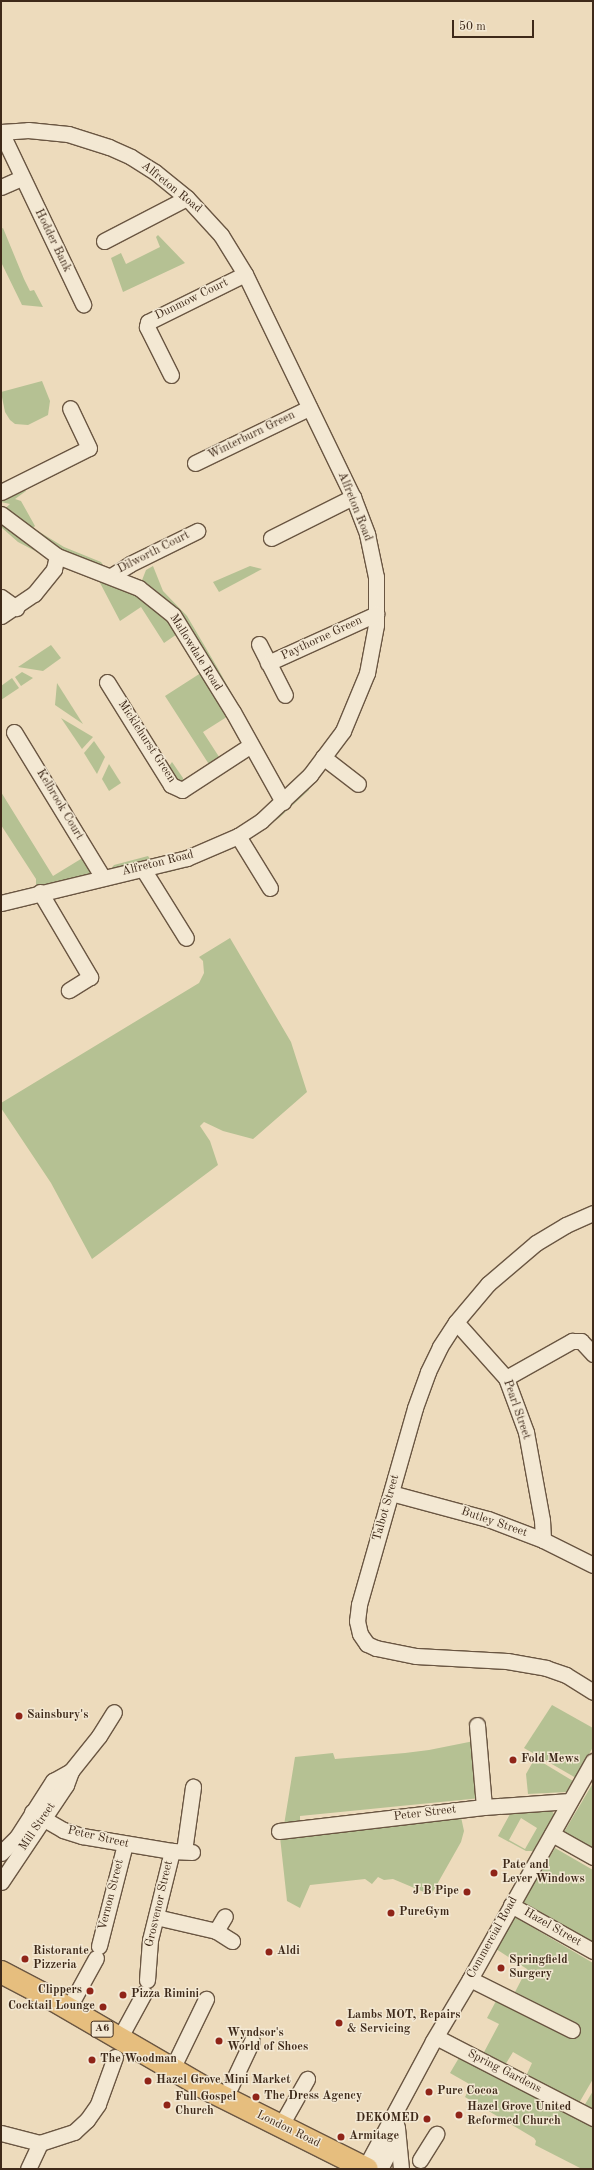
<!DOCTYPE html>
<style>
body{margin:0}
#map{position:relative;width:594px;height:2170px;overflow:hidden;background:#eddbbc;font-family:"Old Standard TT",serif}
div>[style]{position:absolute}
.green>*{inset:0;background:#b5c193}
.roads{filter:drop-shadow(1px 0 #6a5642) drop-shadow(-1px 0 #6a5642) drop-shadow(0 1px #6a5642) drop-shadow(0 -1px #6a5642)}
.minor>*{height:15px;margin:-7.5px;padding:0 7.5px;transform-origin:7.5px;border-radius:7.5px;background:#f3e8d3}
.highway>*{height:22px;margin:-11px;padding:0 11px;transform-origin:11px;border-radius:11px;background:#e6be7e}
.dots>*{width:11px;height:11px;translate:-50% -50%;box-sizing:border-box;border:2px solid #f3e8d3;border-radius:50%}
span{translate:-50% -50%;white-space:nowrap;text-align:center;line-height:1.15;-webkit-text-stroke:3px #f3e8d3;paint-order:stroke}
.shield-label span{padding:1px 3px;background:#f3e8d3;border:1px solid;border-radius:3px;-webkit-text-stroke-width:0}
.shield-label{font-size:11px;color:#3e2919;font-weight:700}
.street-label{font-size:12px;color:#3e2919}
.poi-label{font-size:12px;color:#3e2919;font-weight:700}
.left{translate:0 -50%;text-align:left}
.right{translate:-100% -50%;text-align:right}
.frame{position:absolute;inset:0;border:2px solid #3e2919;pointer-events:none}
.scale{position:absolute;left:452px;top:20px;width:82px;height:18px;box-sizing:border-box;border:2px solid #3e2919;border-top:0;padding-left:5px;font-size:12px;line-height:14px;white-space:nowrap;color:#3e2919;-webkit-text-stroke:3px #f3e8d3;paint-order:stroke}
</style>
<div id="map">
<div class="green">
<i style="clip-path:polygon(3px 228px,24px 279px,30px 291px,34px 290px,43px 307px,22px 305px,1px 262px,1px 229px)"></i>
<i style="clip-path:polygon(158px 235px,185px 263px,123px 292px,111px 258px,121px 253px,126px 264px,160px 247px,156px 237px)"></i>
<i style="clip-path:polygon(42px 381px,50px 401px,48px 415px,28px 425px,15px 424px,10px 420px,5px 412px,1px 392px)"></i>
<i style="clip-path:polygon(20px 483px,26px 491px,15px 499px,21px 501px,35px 526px,33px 528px,64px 547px,101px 562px,111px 576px,139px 588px,146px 570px,153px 566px,163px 591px,187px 616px,217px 667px,275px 771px,283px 801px,310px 775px,309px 790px,279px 818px,257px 834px,238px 836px,231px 849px,188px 867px,166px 873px,155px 867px,36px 894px,36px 879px,1px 825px,1px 792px,53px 876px,89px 854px,103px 878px,114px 865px,148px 856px,156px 867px,187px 858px,283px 802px,233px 713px,203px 732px,223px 763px,212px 769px,165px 696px,207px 669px,183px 630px,164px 643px,141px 607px,120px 621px,98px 579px,72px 570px,57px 556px,39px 553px,18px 542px,1px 527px,1px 512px,10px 504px,1px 502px,1px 492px)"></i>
<i style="clip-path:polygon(250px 566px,262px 569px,219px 592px,213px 582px)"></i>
<i style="clip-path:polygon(51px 645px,61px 658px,43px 671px,18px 667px)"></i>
<i style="clip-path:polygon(22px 672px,33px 678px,21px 686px,15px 677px)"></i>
<i style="clip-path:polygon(12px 678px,19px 688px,1px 700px,1px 686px)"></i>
<i style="clip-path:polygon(57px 683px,83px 724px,55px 705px)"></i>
<i style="clip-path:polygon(61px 718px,93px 737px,82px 749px)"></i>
<i style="clip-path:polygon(94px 741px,105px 757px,97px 774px,84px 753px)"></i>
<i style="clip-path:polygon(172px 762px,183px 778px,182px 790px,164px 773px)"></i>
<i style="clip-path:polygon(109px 764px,121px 783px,109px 791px,102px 779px)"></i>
<i style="clip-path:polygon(230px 938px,291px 1042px,307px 1092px,253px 1139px,223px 1131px,204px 1122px,200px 1126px,210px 1141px,218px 1165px,92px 1259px,51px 1183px,1px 1108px,1px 1103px,199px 983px,204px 973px,203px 961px,199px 957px)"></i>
<i style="clip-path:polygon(552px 1705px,593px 1728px,593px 1747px,576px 1778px,524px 1748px)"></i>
<i style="clip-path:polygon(474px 1741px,481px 1798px,300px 1816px,300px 1823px,284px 1825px,295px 1757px,333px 1753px,335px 1759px,405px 1753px,429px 1750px)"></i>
<i style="clip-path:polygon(535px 1758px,573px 1781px,566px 1792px,528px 1794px,526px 1774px)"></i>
<i style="clip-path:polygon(593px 1783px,593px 1849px,564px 1832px)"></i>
<i style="clip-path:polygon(evenodd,551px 1810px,554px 1814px,533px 1851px,526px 1851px,498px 1836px,510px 1814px,551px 1810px,521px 1818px,537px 1828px,525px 1849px,509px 1840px,521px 1818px)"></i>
<i style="clip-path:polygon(461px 1817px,464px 1831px,461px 1842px,431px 1895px,393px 1879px,384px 1880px,378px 1877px,372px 1884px,365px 1879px,310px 1885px,300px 1908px,287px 1901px,280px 1837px)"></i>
<i style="clip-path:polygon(555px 1848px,593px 1870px,593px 1942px,523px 1902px)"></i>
<i style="clip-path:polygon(515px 1917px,593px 1963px,593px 2079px,579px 2103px,526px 2076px,532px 2063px,513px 2052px,505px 2065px,483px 2054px,499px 2024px,487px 2018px,496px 2001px,574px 2032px,578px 2024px,515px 1992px,527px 1969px,496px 1949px)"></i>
<i style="clip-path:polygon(460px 2056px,593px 2126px,593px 2169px,582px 2169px,535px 2145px,536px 2141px,534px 2138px,465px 2097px,471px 2085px,450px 2073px)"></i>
<i style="clip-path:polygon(593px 2091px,593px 2111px,584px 2106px)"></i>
</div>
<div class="roads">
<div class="minor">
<i style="left:1px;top:132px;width:27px;rotate:-4deg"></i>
<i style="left:28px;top:130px;width:40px;rotate:5.7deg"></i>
<i style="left:68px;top:134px;width:43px;rotate:17.6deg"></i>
<i style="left:109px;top:147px;width:24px;rotate:24deg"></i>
<i style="left:131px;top:157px;width:28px;rotate:32deg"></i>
<i style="left:155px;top:172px;width:41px;rotate:39.1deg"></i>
<i style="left:187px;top:198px;width:50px;rotate:47.4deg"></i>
<i style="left:221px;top:235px;width:46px;rotate:58.4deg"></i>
<i style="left:245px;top:274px;width:248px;rotate:64.2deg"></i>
<i style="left:353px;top:497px;width:40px;rotate:69deg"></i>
<i style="left:367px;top:534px;width:44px;rotate:78.2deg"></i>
<i style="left:376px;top:577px;width:48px;rotate:90deg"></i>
<i style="left:376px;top:625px;width:49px;rotate:100.6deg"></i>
<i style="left:367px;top:673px;width:63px;rotate:112.5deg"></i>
<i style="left:343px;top:731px;width:55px;rotate:126.9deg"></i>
<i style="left:310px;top:775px;width:67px;rotate:136.8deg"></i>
<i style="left:261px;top:821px;width:27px;rotate:147deg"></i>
<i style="left:238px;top:836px;width:56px;rotate:156.7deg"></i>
<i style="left:187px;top:858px;width:191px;rotate:166.4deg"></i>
<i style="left:1px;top:132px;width:191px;rotate:64.5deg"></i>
<i style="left:1px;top:187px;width:22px;rotate:-24deg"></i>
<i style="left:104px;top:241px;width:93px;rotate:-27.4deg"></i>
<i style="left:171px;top:375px;width:54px;rotate:-116.6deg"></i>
<i style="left:147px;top:327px;width:5px;rotate:-79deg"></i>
<i style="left:148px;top:322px;width:108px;rotate:-26.3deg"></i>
<i style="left:195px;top:463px;width:127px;rotate:-25.8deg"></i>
<i style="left:1px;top:492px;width:98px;rotate:-26.6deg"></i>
<i style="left:89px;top:448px;width:44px;rotate:-115.4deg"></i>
<i style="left:1px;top:514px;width:70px;rotate:36.9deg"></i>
<i style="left:57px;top:556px;width:88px;rotate:21.3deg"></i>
<i style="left:139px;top:588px;width:43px;rotate:38.5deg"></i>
<i style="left:173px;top:615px;width:114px;rotate:58.3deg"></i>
<i style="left:233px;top:712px;width:103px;rotate:60.9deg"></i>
<i style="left:271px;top:538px;width:92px;rotate:-26.6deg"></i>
<i style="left:111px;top:576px;width:22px;rotate:-32deg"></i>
<i style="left:130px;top:564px;width:75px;rotate:-26.2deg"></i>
<i style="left:1px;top:597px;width:19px;rotate:36deg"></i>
<i style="left:1px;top:616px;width:40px;rotate:-34deg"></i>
<i style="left:34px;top:594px;width:32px;rotate:-51deg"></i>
<i style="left:54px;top:569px;width:13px;rotate:-77deg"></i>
<i style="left:259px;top:644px;width:57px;rotate:63deg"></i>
<i style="left:268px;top:663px;width:119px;rotate:-24.4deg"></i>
<i style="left:107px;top:682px;width:121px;rotate:58.1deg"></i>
<i style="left:171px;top:785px;width:12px;rotate:24deg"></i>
<i style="left:182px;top:790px;width:82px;rotate:-33.1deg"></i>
<i style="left:14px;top:732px;width:171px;rotate:58.6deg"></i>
<i style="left:323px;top:757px;width:44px;rotate:37.6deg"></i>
<i style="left:238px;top:836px;width:61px;rotate:58.4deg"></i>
<i style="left:143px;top:869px;width:81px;rotate:58.1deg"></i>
<i style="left:40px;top:892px;width:99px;rotate:59.5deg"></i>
<i style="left:90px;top:977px;width:25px;rotate:148deg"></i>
<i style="left:593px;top:1213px;width:30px;rotate:156deg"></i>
<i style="left:566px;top:1225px;width:35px;rotate:149deg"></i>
<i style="left:536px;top:1243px;width:63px;rotate:139.5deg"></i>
<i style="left:488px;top:1284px;width:50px;rotate:130.1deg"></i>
<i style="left:456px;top:1322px;width:30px;rotate:123deg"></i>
<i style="left:440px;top:1347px;width:28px;rotate:116deg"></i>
<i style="left:428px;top:1372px;width:38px;rotate:110deg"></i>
<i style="left:415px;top:1408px;width:205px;rotate:105.9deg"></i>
<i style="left:359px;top:1605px;width:16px;rotate:97deg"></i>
<i style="left:357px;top:1621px;width:13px;rotate:77deg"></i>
<i style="left:360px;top:1634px;width:12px;rotate:55deg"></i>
<i style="left:367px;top:1644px;width:10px;rotate:24deg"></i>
<i style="left:376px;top:1648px;width:41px;rotate:11.3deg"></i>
<i style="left:416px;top:1656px;width:91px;rotate:3.1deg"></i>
<i style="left:507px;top:1661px;width:40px;rotate:10deg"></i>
<i style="left:546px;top:1668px;width:21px;rotate:19deg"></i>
<i style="left:566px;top:1675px;width:32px;rotate:32deg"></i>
<i style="left:456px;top:1322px;width:75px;rotate:48.2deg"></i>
<i style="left:506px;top:1378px;width:58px;rotate:69.7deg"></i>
<i style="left:526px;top:1432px;width:89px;rotate:79.7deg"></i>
<i style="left:542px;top:1520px;width:20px;rotate:87deg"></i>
<i style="left:506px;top:1378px;width:76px;rotate:-29.3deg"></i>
<i style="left:572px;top:1341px;width:9px"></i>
<i style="left:581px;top:1341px;width:18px;rotate:47deg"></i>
<i style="left:391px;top:1493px;width:100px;rotate:15deg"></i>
<i style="left:488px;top:1519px;width:59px;rotate:20.9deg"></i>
<i style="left:543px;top:1540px;width:56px;rotate:26.6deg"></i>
<i style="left:477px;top:1725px;width:82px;rotate:85.1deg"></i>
<i style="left:32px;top:1812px;width:36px;rotate:30deg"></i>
<i style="left:63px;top:1830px;width:20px;rotate:18deg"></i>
<i style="left:82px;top:1836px;width:91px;rotate:9.5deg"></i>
<i style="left:172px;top:1851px;width:20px;rotate:3deg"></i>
<i style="left:279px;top:1831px;width:206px;rotate:-6.7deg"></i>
<i style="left:484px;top:1807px;width:86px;rotate:-4deg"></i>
<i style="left:552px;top:1834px;width:47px;rotate:29.3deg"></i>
<i style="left:184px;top:1851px;width:65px;rotate:-82deg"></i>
<i style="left:1px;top:1853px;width:23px;rotate:-45deg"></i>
<i style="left:17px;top:1837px;width:67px;rotate:-57.3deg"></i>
<i style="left:53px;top:1781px;width:21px;rotate:-29deg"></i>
<i style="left:1px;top:1882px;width:117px;rotate:-56.2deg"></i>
<i style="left:66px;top:1785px;width:15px;rotate:-70deg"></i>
<i style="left:71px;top:1771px;width:45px;rotate:-51.3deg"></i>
<i style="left:99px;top:1736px;width:28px;rotate:-58deg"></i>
<i style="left:511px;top:1905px;width:94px;rotate:29.3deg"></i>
<i style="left:156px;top:1917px;width:62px;rotate:13.1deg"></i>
<i style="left:216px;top:1931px;width:19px;rotate:32deg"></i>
<i style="left:216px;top:1931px;width:17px;rotate:-59deg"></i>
<i style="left:99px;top:1946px;width:105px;rotate:-75.7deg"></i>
<i style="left:470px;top:1979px;width:114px;rotate:26.6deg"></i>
<i style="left:147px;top:1980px;width:40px;rotate:-85.7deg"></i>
<i style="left:150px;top:1940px;width:92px;rotate:-76.1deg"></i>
<i style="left:68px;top:2009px;width:58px;rotate:-61.2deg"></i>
<i style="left:436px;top:2037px;width:177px;rotate:27.3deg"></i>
<i style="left:119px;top:2039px;width:52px;rotate:-61.5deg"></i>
<i style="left:172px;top:2069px;width:78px;rotate:-64.1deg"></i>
<i style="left:225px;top:2098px;width:63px;rotate:-64.7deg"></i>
<i style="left:394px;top:2116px;width:12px;rotate:76deg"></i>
<i style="left:397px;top:2128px;width:41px;rotate:84.4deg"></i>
<i style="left:281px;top:2125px;width:53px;rotate:-60.5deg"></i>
<i style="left:1px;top:2133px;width:40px;rotate:14.4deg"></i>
<i style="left:40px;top:2143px;width:36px;rotate:-18deg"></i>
<i style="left:74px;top:2132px;width:18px;rotate:-43deg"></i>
<i style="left:87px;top:2120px;width:19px;rotate:-55deg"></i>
<i style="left:98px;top:2104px;width:50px;rotate:-70.1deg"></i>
<i style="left:420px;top:2160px;width:31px;rotate:-58deg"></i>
<i style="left:365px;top:2168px;width:144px;rotate:-61.8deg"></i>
<i style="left:433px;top:2041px;width:72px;rotate:-59.2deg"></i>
<i style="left:470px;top:1979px;width:250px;rotate:-60.6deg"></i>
<i style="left:28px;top:2169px;width:29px;rotate:-65deg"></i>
<i style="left:380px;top:2169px;width:38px;rotate:-63deg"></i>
</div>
<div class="highway">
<i style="left:1px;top:1972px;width:50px;rotate:27.6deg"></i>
<i style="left:45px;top:1995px;width:183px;rotate:30.2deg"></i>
<i style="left:203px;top:2087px;width:183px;rotate:26.6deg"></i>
</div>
</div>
<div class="dots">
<i style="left:19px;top:1716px;background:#8f2418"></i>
<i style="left:513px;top:1760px;background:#8f2418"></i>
<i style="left:494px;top:1873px;background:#8f2418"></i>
<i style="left:467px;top:1892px;background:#8f2418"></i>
<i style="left:391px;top:1913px;background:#8f2418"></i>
<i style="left:269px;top:1952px;background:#8f2418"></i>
<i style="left:25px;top:1959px;background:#8f2418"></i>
<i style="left:501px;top:1968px;background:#8f2418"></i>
<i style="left:90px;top:1991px;background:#8f2418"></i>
<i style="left:123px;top:1995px;background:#8f2418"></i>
<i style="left:103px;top:2007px;background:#8f2418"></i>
<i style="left:339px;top:2023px;background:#8f2418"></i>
<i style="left:219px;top:2041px;background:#8f2418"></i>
<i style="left:92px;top:2060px;background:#8f2418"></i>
<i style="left:148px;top:2081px;background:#8f2418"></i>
<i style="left:429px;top:2092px;background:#8f2418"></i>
<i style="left:256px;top:2097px;background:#8f2418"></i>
<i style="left:167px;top:2105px;background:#8f2418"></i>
<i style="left:459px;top:2115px;background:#8f2418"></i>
<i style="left:427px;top:2119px;background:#8f2418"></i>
<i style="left:341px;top:2137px;background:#8f2418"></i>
</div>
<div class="shield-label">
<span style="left:102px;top:2029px">A6</span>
</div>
<div class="street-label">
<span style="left:171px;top:188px;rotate:39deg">Alfreton Road</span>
<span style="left:52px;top:241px;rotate:64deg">Hodder Bank</span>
<span style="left:192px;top:300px;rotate:-26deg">Dunmow Court</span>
<span style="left:252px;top:436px;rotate:-26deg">Winterburn Green</span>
<span style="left:354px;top:507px;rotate:68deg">Alfreton Road</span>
<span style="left:154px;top:553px;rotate:-27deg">Dilworth Court</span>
<span style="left:322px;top:639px;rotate:-25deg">Paythorne Green</span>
<span style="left:195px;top:653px;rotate:58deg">Mallowdale Road</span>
<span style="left:146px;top:742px;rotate:57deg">Micklehurst Green</span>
<span style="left:59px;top:805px;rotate:59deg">Kelbrook Court</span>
<span style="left:158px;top:864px;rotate:-14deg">Alfreton Road</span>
<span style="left:516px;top:1410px;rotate:71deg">Pearl Street</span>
<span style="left:387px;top:1508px;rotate:-74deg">Talbot Street</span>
<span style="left:494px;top:1523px;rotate:19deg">Butley Street</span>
<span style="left:425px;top:1814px;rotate:-7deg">Peter Street</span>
<span style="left:38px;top:1827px;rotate:-56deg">Mill Street</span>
<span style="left:98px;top:1838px;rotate:13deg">Peter Street</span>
<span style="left:112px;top:1895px;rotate:-76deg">Vernon Street</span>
<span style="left:160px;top:1904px;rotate:-77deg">Grosvenor Street</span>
<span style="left:552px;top:1928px;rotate:30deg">Hazel Street</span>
<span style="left:493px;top:1938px;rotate:-61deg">Commercial Road</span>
<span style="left:504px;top:2072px;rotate:27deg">Spring Gardens</span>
<span style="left:288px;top:2130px;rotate:26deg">London Road</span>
</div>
<div class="poi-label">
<span class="left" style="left:27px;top:1716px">Sainsbury's</span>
<span class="left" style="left:521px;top:1760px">Fold Mews</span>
<span class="left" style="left:502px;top:1873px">Pate and<br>Lever Windows</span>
<span class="right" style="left:459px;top:1892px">J B Pipe</span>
<span class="left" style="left:399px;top:1913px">PureGym</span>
<span class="left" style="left:33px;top:1959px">Ristorante<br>Pizzeria</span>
<span class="left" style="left:277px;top:1952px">Aldi</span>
<span class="left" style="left:509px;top:1968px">Springfield<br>Surgery</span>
<span class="right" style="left:82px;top:1991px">Clippers</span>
<span class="left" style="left:131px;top:1995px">Pizza Rimini</span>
<span class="right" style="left:95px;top:2007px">Cocktail Lounge</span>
<span class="left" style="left:347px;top:2023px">Lambs MOT, Repairs<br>&amp; Servicing</span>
<span class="left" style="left:227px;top:2041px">Wyndsor's<br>World of Shoes</span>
<span class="left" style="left:100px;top:2060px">The Woodman</span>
<span class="left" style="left:156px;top:2081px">Hazel Grove Mini Market</span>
<span class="left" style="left:437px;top:2092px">Pure Cocoa</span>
<span class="left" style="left:264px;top:2097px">The Dress Agency</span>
<span class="left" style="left:175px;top:2105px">Full Gospel<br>Church</span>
<span class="left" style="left:467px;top:2115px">Hazel Grove United<br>Reformed Church</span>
<span class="right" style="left:419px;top:2119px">DEKOMED</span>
<span class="left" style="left:349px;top:2137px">Armitage</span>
</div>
<div class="frame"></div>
<div class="scale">50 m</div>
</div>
